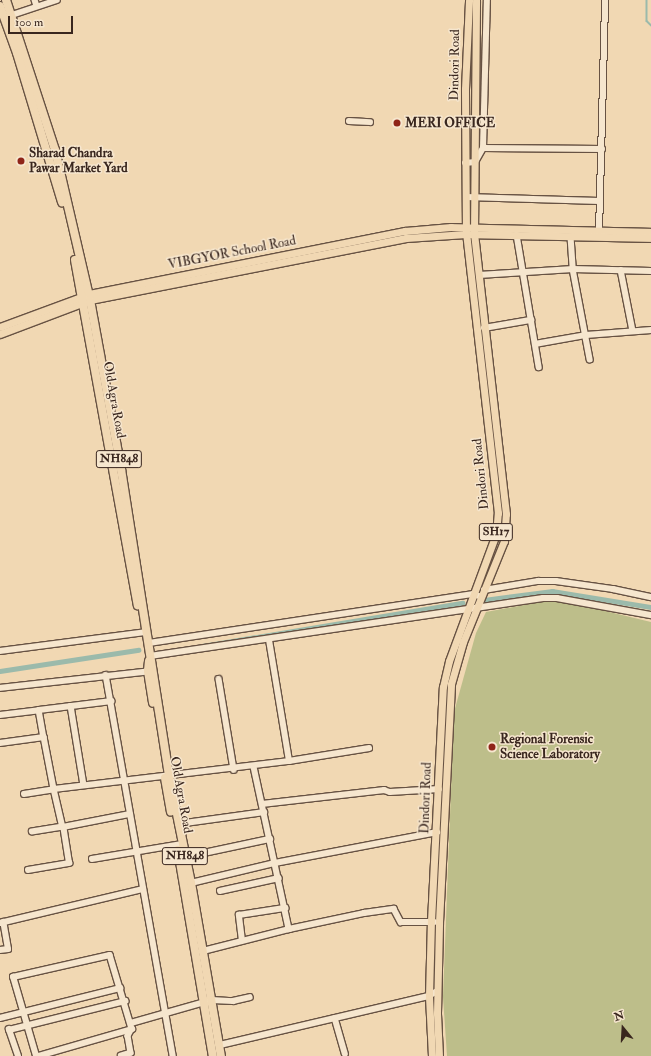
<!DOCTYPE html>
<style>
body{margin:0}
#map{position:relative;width:651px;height:1056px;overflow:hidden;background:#f1d8b3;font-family:"IM FELL Double Pica",serif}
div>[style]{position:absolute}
.green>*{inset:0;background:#bdbe8a}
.stream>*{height:1.5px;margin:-0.75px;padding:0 0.75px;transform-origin:0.75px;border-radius:0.75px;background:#9bbaab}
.canal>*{height:4.5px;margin:-2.25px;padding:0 2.25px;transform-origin:2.25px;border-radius:2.25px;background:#9bbaab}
.roads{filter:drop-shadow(1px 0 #675243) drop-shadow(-1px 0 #675243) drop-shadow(0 1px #675243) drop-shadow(0 -1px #675243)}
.minor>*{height:5.5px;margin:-2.75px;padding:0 2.75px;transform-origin:2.75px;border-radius:2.75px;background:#f6e6ce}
.major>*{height:7px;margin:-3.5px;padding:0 3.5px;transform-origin:3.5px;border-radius:3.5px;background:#f1d8b3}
.highway>*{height:8px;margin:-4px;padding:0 4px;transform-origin:4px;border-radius:4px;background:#f1d8b3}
.dots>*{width:11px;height:11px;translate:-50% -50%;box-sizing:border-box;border:2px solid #f6e6ce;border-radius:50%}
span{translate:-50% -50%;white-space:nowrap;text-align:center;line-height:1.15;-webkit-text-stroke:3px #f6e6ce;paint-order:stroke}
.shield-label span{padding:1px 3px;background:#f6e6ce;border:1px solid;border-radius:3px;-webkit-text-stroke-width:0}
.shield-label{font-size:12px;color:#39261e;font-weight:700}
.street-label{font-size:13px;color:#39261e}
.poi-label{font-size:13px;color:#39261e;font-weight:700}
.left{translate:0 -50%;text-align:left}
.north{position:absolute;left:603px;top:1008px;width:40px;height:40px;-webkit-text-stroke:3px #f6e6ce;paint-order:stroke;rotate:342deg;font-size:11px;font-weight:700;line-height:16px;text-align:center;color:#39261e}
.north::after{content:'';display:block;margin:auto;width:14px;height:18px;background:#39261e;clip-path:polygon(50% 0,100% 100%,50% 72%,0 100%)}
.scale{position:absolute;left:8px;top:16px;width:65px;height:18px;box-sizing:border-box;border:2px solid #39261e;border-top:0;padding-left:5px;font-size:12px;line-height:14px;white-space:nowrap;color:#39261e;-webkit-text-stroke:3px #f6e6ce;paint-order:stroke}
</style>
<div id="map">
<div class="green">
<i style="clip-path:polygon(546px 601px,572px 603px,651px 622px,651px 1056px,447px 1056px,443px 997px,454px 712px,476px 633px,486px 612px)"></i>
</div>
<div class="stream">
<i style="left:647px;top:0;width:21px;rotate:90deg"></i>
<i style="left:647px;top:21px;width:6px;rotate:45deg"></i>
</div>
<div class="canal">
<i style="left:484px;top:600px;width:69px;rotate:-7.5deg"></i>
<i style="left:552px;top:591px;width:100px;rotate:9.2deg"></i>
<i style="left:202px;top:646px;width:264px;rotate:-9.4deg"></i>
<i style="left:0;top:671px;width:140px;rotate:-8.7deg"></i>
</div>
<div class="roads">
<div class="minor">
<i style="left:35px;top:0;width:6px;rotate:72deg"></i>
<i style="left:12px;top:15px;width:47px;rotate:-18.4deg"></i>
<i style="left:349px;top:121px;width:21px;rotate:3deg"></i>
<i style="left:483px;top:148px;width:119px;rotate:0.5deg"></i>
<i style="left:465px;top:163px;width:10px;rotate:-6deg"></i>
<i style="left:475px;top:162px;width:16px;rotate:-60deg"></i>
<i style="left:483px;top:148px;width:148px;rotate:-88.5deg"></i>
<i style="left:466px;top:197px;width:133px;rotate:1.7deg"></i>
<i style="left:599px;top:233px;width:233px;rotate:-88.5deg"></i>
<i style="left:517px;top:235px;width:134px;rotate:80.5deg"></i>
<i style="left:571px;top:237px;width:32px;rotate:86deg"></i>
<i style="left:573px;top:269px;width:92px;rotate:79.3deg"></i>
<i style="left:621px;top:270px;width:62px;rotate:78.9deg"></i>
<i style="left:479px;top:275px;width:94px;rotate:-3.7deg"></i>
<i style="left:573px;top:269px;width:78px;rotate:1.5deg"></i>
<i style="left:484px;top:328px;width:48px;rotate:-9.7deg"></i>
<i style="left:535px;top:344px;width:52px;rotate:-10deg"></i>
<i style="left:586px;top:335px;width:65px;rotate:-4.4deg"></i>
<i style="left:484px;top:590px;width:55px;rotate:-9.5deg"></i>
<i style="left:538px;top:581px;width:18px"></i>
<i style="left:556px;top:581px;width:58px;rotate:8deg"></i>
<i style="left:613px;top:589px;width:39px;rotate:12deg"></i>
<i style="left:149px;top:643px;width:328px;rotate:-8.6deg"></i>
<i style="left:473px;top:594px;width:9px;rotate:18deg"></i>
<i style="left:0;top:651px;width:148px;rotate:-7.4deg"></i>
<i style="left:150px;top:656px;width:397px;rotate:-8.4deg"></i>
<i style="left:543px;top:598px;width:14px"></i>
<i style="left:557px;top:598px;width:96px;rotate:10.3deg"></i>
<i style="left:106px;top:675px;width:387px;rotate:80deg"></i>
<i style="left:219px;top:679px;width:92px;rotate:80.6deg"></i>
<i style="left:0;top:688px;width:152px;rotate:-6.4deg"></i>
<i style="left:71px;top:706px;width:80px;rotate:80.7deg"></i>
<i style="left:39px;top:710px;width:73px;rotate:-7.1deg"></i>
<i style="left:0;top:715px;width:39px;rotate:-7deg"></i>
<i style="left:39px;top:710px;width:27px;rotate:80deg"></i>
<i style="left:0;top:743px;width:44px;rotate:-7.8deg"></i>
<i style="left:44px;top:737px;width:53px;rotate:79.1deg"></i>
<i style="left:54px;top:789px;width:237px;rotate:-6.8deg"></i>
<i style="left:289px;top:761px;width:123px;rotate:-99.4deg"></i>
<i style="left:289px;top:761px;width:81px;rotate:-9.2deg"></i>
<i style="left:254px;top:767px;width:166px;rotate:77.8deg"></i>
<i style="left:24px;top:794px;width:30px;rotate:-9deg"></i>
<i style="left:54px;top:789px;width:39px;rotate:77deg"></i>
<i style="left:63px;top:827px;width:68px;rotate:-11deg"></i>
<i style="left:262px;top:804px;width:123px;rotate:-6.5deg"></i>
<i style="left:384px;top:790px;width:6px;rotate:18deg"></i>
<i style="left:390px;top:792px;width:49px;rotate:-3.5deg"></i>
<i style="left:178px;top:824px;width:87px;rotate:-7.9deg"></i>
<i style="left:185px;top:857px;width:87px;rotate:-12deg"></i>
<i style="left:92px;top:859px;width:91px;rotate:-9.5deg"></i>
<i style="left:28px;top:870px;width:42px;rotate:-9.7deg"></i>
<i style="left:69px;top:863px;width:36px;rotate:-99deg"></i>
<i style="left:63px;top:827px;width:31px;rotate:171deg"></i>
<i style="left:191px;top:883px;width:86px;rotate:-13.4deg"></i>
<i style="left:275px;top:863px;width:165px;rotate:-10.8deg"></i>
<i style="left:220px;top:891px;width:60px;rotate:-12.4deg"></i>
<i style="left:0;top:923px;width:147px;rotate:-13.4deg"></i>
<i style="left:242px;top:941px;width:26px;rotate:-97deg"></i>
<i style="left:239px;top:915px;width:47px;rotate:-8.7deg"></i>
<i style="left:0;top:950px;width:8px;rotate:-7deg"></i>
<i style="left:8px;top:949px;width:27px;rotate:-100deg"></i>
<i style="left:203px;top:951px;width:89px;rotate:-14.3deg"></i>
<i style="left:289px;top:929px;width:77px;rotate:-12deg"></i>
<i style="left:364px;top:913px;width:30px;rotate:-8deg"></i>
<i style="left:394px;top:909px;width:15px;rotate:62deg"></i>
<i style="left:401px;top:922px;width:33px"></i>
<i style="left:0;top:1018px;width:124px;rotate:-14deg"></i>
<i style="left:335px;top:1018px;width:37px;rotate:74deg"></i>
<i style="left:131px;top:1023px;width:84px;rotate:-15.9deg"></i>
<i style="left:212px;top:1000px;width:21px;rotate:3deg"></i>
<i style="left:233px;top:1001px;width:17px;rotate:-13deg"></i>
<i style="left:220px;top:1045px;width:215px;rotate:-13.2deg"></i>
<i style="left:429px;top:996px;width:9px;rotate:-32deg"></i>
<i style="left:18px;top:1056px;width:28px;rotate:-109deg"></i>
<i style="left:9px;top:1030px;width:120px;rotate:-14deg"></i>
<i style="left:36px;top:1056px;width:82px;rotate:-106.2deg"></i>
<i style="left:13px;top:977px;width:99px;rotate:-12.8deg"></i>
<i style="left:110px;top:955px;width:77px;rotate:73.4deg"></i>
<i style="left:132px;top:1029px;width:8px;rotate:120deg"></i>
<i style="left:128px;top:1036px;width:17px;rotate:80deg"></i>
<i style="left:131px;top:1053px;width:10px;rotate:163deg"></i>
<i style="left:39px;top:1056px;width:97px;rotate:-16.2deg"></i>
</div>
<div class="major">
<i style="left:0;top:327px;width:95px;rotate:-20.3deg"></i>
<i style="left:89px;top:294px;width:322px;rotate:-11.3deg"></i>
<i style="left:405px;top:231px;width:46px;rotate:-5deg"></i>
<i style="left:451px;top:227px;width:200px;rotate:1.4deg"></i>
<i style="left:0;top:334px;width:96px;rotate:-20.7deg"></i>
<i style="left:90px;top:300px;width:322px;rotate:-11.1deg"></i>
<i style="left:406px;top:238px;width:60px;rotate:-3.8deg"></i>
<i style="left:466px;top:234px;width:185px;rotate:1.2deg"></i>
<i style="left:432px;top:1056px;width:60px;rotate:-92.9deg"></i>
<i style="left:429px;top:996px;width:75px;rotate:-88.5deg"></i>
<i style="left:431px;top:921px;width:234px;rotate:-87.1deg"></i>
<i style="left:443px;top:687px;width:27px;rotate:-77deg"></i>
<i style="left:449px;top:661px;width:135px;rotate:-69.7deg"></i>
<i style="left:496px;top:534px;width:21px;rotate:-85deg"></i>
<i style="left:498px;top:513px;width:281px;rotate:-96.5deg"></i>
<i style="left:466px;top:234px;width:145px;rotate:-90.4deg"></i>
<i style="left:465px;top:89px;width:89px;rotate:-87.4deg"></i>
<i style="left:439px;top:1056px;width:43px;rotate:-92.7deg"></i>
<i style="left:437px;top:1013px;width:91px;rotate:-88.7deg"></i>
<i style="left:439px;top:922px;width:238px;rotate:-87.1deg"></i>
<i style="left:451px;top:684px;width:44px;rotate:-74.1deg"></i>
<i style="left:463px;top:642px;width:109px;rotate:-67.9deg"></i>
<i style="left:504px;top:541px;width:27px;rotate:-86deg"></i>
<i style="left:506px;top:514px;width:282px;rotate:-96.5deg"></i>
<i style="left:474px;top:234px;width:234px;rotate:-89.5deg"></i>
</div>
<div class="highway">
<i style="left:6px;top:0;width:158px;rotate:71.9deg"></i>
<i style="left:55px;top:150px;width:154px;rotate:76.9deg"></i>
<i style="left:90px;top:300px;width:172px;rotate:79.6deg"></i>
<i style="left:121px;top:469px;width:310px;rotate:81.1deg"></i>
<i style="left:169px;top:775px;width:110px;rotate:78.5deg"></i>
<i style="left:191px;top:883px;width:176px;rotate:80.2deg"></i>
<i style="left:0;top:6px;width:50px;rotate:70.1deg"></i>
<i style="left:17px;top:53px;width:156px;rotate:73.2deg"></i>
<i style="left:75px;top:260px;width:351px;rotate:79.7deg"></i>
<i style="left:149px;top:661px;width:10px;rotate:96deg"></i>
<i style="left:148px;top:671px;width:32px;rotate:81deg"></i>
<i style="left:165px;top:778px;width:34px;rotate:80deg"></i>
<i style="left:178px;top:850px;width:209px;rotate:80.4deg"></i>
</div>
</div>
<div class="dots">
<i style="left:397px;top:123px;background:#8f2418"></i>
<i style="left:21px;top:161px;background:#8f2418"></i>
<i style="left:492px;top:747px;background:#8f2418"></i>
</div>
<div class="shield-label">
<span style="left:119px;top:459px">NH848</span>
<span style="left:496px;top:532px">SH17</span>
<span style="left:185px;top:856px">NH848</span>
</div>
<div class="street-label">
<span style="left:455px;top:65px;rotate:-89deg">Dindori Road</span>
<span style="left:232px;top:253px;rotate:-11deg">VIBGYOR School Road</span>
<span style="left:114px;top:400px;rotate:80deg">Old Agra Road</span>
<span style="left:481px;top:474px;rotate:-96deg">Dindori Road</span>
<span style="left:181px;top:795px;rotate:80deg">Old Agra Road</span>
<span style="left:426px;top:798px;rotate:-88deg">Dindori Road</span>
</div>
<div class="poi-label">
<span class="left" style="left:405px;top:123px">MERI OFFICE</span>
<span class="left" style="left:29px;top:161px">Sharad Chandra<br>Pawar Market Yard</span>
<span class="left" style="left:500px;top:747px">Regional Forensic<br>Science Laboratory</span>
</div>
<div class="north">N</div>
<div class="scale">100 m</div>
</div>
